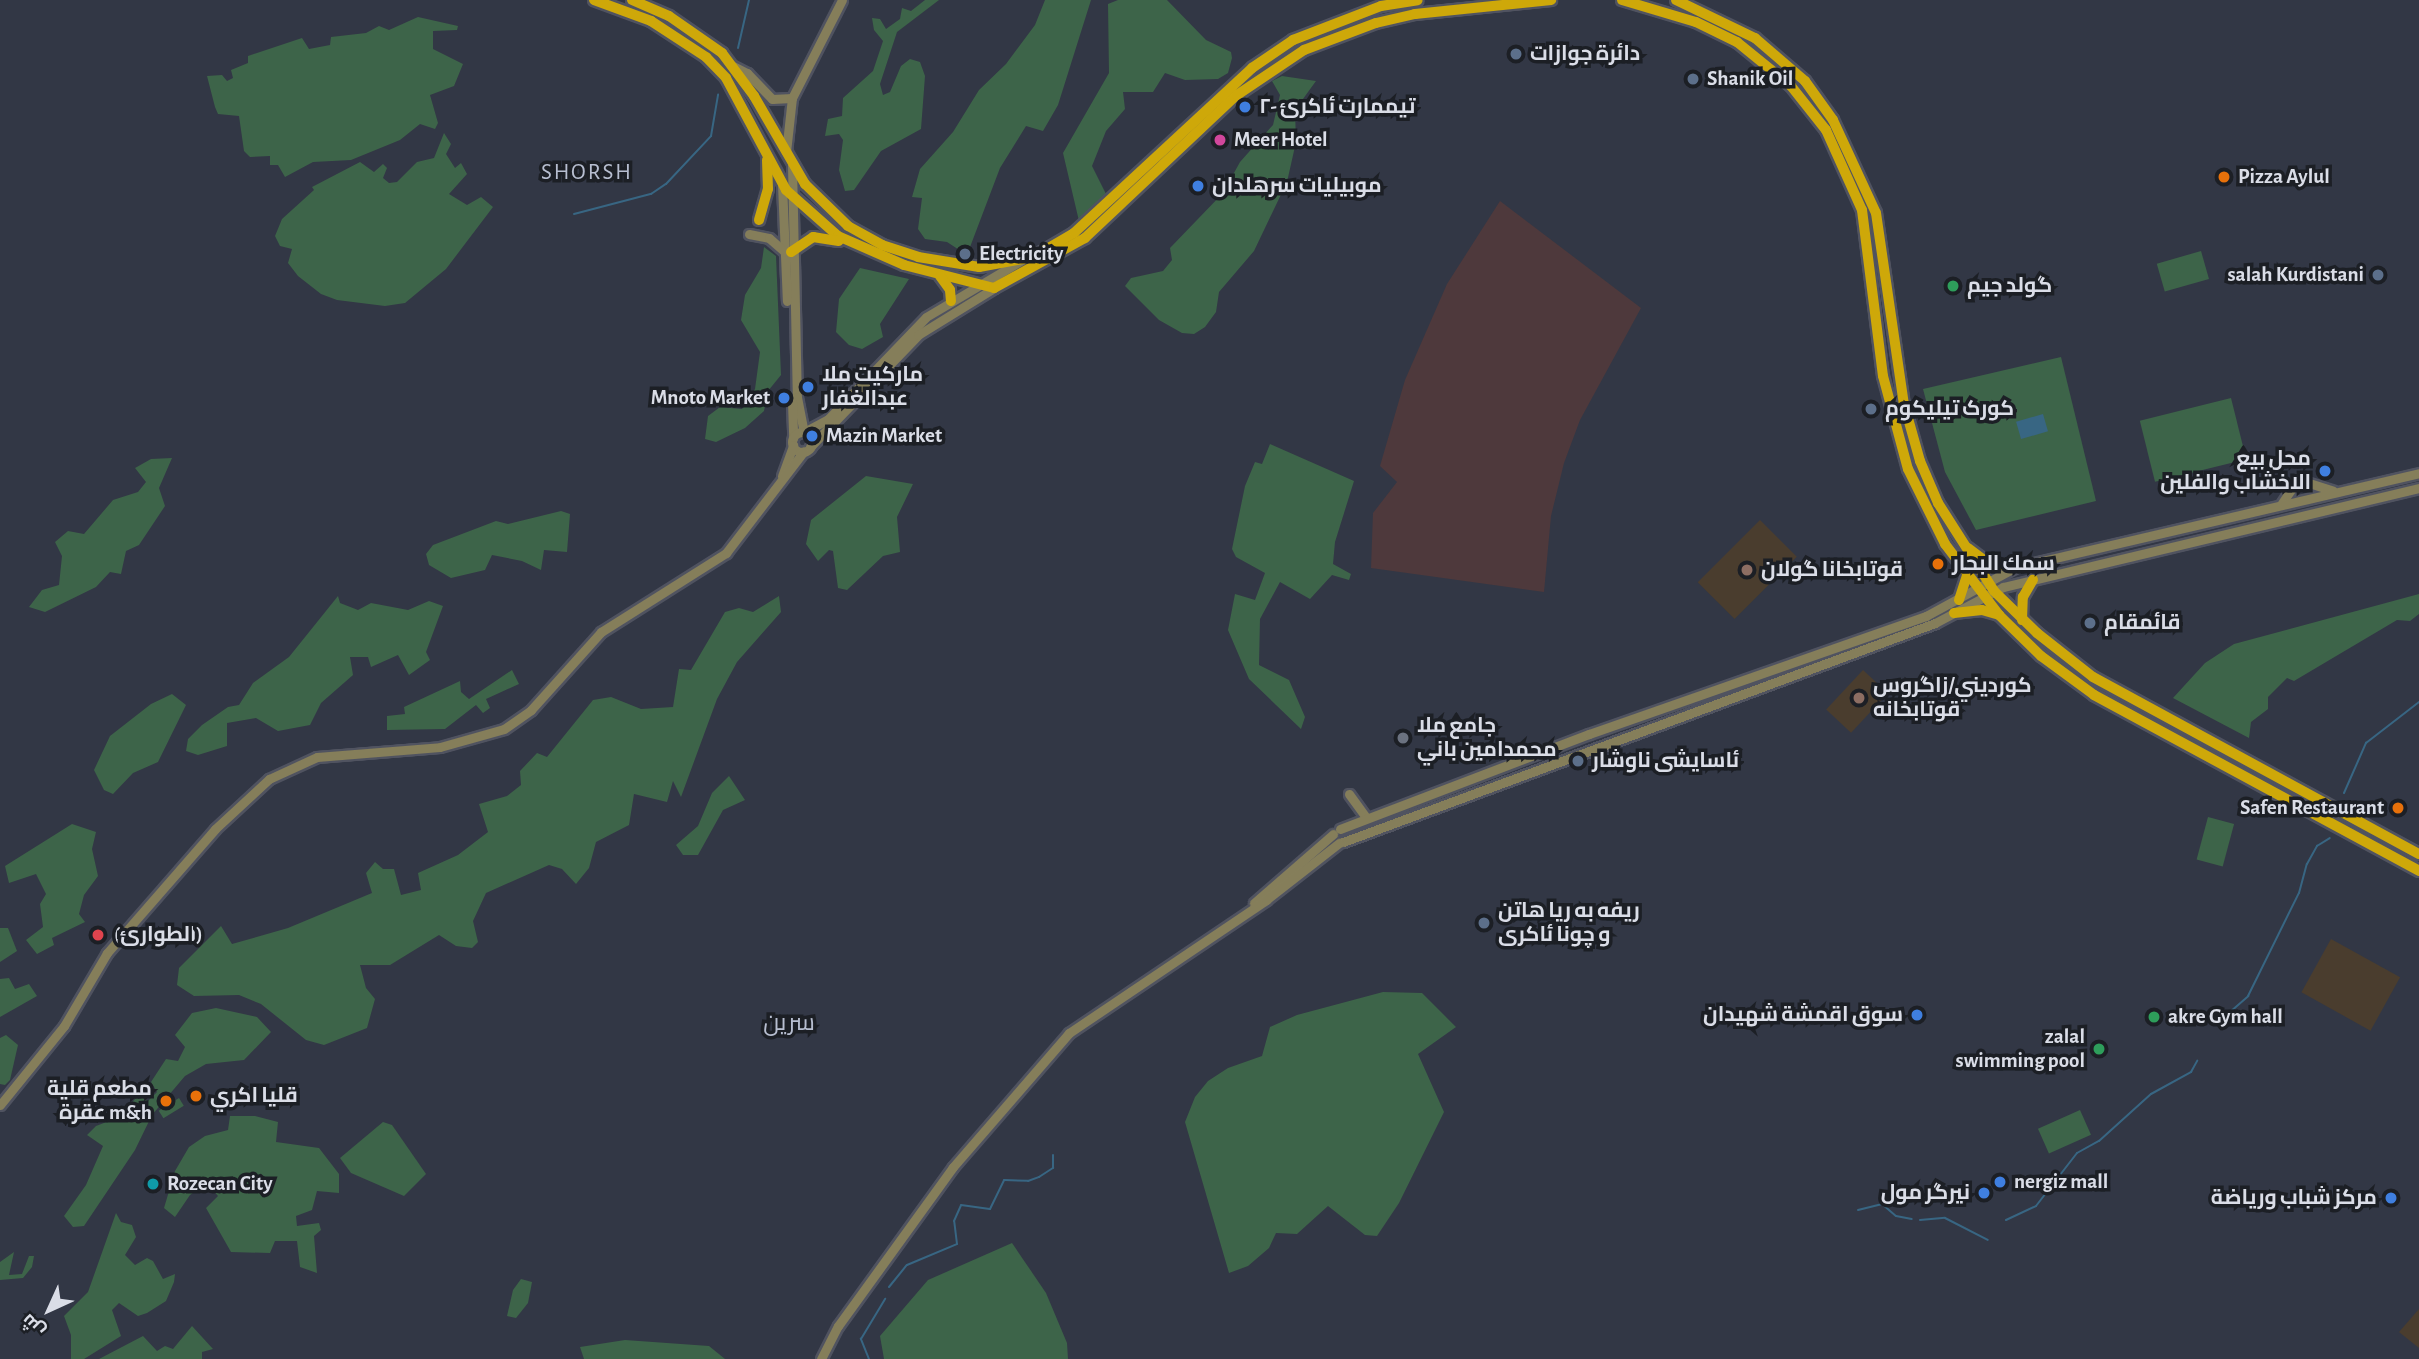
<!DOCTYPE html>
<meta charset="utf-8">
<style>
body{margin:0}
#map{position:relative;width:2419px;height:1359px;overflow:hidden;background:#323745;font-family:"Alegreya Sans",Cairo,sans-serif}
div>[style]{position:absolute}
.education>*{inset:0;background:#4a3d2e;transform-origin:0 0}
.medical>*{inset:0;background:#4e393c}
.green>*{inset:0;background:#3d6449;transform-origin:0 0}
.water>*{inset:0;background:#386683;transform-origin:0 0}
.stream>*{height:2px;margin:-1px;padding:0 1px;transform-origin:1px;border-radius:1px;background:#386683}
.roads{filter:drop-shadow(2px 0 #505360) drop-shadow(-2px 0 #505360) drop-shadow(0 2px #505360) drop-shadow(0 -2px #505360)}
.secondary>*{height:9px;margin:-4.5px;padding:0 4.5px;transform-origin:4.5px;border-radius:4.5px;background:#857e5a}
.secondary>.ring{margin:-4.5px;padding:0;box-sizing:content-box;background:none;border:9px solid #857e5a;border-radius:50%}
.highway>*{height:10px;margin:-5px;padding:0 5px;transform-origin:5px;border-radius:5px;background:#cea809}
.dots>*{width:19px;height:19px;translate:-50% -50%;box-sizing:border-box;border:4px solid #1c1f25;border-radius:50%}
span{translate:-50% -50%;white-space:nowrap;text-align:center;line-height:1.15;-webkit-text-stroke:7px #1c1f25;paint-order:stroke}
.poi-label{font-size:21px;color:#dadde7;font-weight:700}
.left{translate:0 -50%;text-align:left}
.right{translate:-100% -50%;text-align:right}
.neighbourhood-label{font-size:23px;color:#b7bed0;letter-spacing:2px}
.quarter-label{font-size:24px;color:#b7bed0}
.north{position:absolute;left:14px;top:1275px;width:70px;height:70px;-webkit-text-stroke:5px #1c1f25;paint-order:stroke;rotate:225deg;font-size:19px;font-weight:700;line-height:28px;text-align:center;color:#dadde7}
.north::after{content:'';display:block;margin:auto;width:24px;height:32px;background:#dadde7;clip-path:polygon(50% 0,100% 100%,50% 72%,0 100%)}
</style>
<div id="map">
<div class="education">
<i style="left:1760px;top:520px;width:52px;height:88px;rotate:45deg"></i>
<i style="left:1863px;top:670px;width:34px;height:54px;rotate:43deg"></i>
<i style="left:2331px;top:939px;width:79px;height:61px;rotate:29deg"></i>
<i style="clip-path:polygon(2419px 1309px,2419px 1348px,2399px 1332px)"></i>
</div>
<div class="medical">
<i style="clip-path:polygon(1500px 201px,1641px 308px,1580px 420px,1564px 463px,1551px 516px,1544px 592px,1371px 568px,1373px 513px,1397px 482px,1380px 466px,1405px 380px,1447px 284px)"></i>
</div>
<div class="green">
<i style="clip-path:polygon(925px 0,939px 0,897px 32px,880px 84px,883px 95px,890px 92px,901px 66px,910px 59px,920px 62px,925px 76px,921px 129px,881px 151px,854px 190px,845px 191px,839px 170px,843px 140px,839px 134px,825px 136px,828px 119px,842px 116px,843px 98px,873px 71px,883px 41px,874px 30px,872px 18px,880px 19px,886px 29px,900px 19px,902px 8px,911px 11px)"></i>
<i style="clip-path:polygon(1045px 0,1091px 0,1058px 105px,1043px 131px,1026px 126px,1000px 168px,967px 255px,947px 242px,925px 239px,918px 229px,922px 198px,912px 197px,920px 169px,953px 132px,979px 90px,1006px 64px,1035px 25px)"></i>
<i style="clip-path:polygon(1118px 0,1167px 0,1206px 40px,1231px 52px,1232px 58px,1228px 73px,1218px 79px,1185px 80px,1165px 73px,1153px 92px,1123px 92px,1125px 109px,1106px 131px,1092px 166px,1108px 198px,1079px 221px,1063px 153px,1109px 73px,1108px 4px)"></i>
<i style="clip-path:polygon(418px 17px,458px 26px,457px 30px,433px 31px,433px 49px,463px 64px,454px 86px,430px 95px,438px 123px,435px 129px,420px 124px,400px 140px,351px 160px,313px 162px,285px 177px,278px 165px,270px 165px,270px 156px,250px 157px,244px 151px,239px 116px,218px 114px,215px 107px,207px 76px,222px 75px,227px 81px,233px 78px,231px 70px,248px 63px,248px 56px,302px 38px,309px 49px,330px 45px,331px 37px,366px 33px,379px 26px,389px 30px)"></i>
<i style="clip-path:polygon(1282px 76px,1316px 81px,1295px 110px,1296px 142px,1287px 182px,1254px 251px,1219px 292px,1216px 312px,1205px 327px,1194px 334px,1182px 333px,1159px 320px,1125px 286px,1131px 278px,1163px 271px,1172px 260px,1170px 248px,1223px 193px,1240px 162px,1273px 125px,1280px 95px,1272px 81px)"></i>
<i style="clip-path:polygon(444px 133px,451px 144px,446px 154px,455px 168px,461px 163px,467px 174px,449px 194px,467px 205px,481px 197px,493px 207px,446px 269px,405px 303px,385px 306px,337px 300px,321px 294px,298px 276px,288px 263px,292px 249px,280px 246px,275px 236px,282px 219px,314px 190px,312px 187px,360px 162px,374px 172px,383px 164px,387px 168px,383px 178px,389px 183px,397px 182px,417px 162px,434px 158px)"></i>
<i style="clip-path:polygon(764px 247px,776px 256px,781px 375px,768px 391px,764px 411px,745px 428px,716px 442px,705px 439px,708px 416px,720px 407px,742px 409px,755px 389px,760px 352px,741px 320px,745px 295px,761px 268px)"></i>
<i style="left:2201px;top:251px;width:29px;height:46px;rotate:74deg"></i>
<i style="clip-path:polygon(860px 268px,909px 279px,880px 324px,883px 337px,862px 349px,849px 345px,836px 332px,839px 299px)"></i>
<i style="clip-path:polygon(2061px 357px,2096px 501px,1976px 530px,1945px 472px,1923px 389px)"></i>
<i style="left:2231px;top:398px;width:63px;height:94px;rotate:76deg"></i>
<i style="clip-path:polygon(1270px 444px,1354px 481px,1335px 542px,1333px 564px,1351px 574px,1349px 580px,1332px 575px,1310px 599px,1280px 582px,1260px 619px,1259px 665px,1289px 680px,1305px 717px,1301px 729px,1249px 679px,1228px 630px,1235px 594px,1255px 600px,1265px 573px,1236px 557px,1232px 549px,1245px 486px,1255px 462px,1262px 464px)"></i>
<i style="clip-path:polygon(172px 458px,159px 488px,165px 506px,139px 545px,126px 551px,121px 574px,110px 572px,96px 587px,45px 612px,29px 607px,42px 590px,59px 585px,62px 556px,55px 542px,68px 531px,84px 534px,113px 500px,138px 492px,146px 482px,135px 468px,151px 459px)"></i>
<i style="clip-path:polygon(866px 476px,913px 484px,897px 517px,900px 552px,883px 556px,847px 590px,838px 588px,833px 551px,829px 550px,818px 561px,806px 544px,811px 520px)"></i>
<i style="clip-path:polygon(561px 511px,570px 514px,567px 552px,544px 550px,541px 570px,522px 561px,492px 555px,485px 570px,451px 578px,429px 565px,426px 554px,433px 545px,496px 521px,508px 524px)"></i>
<i style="clip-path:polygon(2419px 594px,2419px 614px,2410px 621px,2397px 620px,2294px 681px,2287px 678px,2268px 697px,2268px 709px,2251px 722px,2249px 738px,2173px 698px,2205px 663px,2234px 644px)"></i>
<i style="clip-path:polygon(338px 596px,340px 603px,358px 610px,371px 603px,408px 610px,429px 601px,443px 606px,426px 652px,430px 660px,409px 675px,398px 655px,371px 667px,368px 657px,350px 657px,353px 675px,321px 703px,310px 725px,278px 731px,256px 718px,227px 723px,227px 746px,198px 755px,186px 751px,188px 739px,202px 725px,228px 707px,239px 705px,253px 683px,289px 657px)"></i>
<i style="clip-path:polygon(779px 596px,781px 612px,737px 662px,717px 699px,681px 797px,673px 781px,667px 802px,634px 794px,629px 825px,596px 842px,589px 868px,576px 884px,562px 869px,549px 865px,486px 893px,473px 921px,478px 942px,472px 948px,456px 946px,439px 935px,390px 965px,360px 965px,366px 988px,375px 999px,367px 1028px,324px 1045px,306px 1040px,261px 1004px,239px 995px,194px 996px,177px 985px,179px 968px,221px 926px,232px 944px,288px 928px,372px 893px,366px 873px,375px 862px,383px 869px,394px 869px,401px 895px,421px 890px,418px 873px,458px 855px,488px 832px,479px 804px,507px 796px,521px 785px,520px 771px,537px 753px,547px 757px,593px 700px,611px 697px,641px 709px,673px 707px,679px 669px,691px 670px,725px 612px,739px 608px,753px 612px)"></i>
<i style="clip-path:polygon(512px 670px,519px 684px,486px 699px,490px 708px,483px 713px,476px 705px,445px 729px,387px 730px,387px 716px,405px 714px,404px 707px,460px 681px,461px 692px,469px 699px)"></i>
<i style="clip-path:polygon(172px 694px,186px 705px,158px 762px,133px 773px,113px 794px,104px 790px,94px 770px,110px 736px,151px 704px)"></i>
<i style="clip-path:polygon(729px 776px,745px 800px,723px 810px,698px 855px,683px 855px,676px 845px,698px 826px,712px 793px)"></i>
<i style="left:2208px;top:817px;width:27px;height:44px;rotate:15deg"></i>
<i style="clip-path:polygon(72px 824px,96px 832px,92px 849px,98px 876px,84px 895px,79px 914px,85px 922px,52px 938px,54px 945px,37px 954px,26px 940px,43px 927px,40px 904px,46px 894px,36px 874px,9px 883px,5px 866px)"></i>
<i style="clip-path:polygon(0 928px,8px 928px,17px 951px,0 962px)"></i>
<i style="clip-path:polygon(9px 978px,15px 989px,29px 984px,37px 996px,0 1017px,0 979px)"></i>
<i style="clip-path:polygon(1383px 992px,1422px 993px,1456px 1027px,1418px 1054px,1444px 1112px,1399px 1203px,1377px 1236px,1365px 1235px,1328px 1206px,1297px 1234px,1276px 1233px,1269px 1248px,1248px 1266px,1229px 1273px,1185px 1122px,1195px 1097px,1208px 1081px,1228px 1068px,1262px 1056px,1270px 1027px,1297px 1015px)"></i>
<i style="clip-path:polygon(216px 1008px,257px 1017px,271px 1032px,244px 1060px,206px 1064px,185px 1076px,152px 1115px,135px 1150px,84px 1226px,73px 1227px,64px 1216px,86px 1185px,103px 1146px,87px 1135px,96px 1126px,117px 1118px,138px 1096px,148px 1101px,157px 1092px,151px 1082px,166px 1059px,178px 1061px,185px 1047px,175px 1035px,192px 1013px)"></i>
<i style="clip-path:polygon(6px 1035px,18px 1045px,10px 1080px,5px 1085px,0 1084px,0 1038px)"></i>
<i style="left:179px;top:1098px;width:9px;height:24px;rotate:58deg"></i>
<i style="left:2080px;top:1110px;width:27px;height:46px;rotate:66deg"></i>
<i style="clip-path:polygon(230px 1116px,255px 1116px,278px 1122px,276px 1142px,319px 1148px,339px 1174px,339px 1193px,317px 1191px,312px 1210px,296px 1216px,297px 1226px,319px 1223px,321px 1230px,314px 1236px,317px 1273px,300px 1267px,297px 1241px,275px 1241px,270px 1253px,231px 1252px,206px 1208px,218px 1196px,207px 1183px,190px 1195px,175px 1217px,164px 1208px,175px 1171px,189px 1147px,205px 1136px,228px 1130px)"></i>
<i style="clip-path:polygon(383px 1122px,392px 1125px,426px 1174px,404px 1196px,351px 1173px,340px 1158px)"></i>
<i style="clip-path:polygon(116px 1213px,121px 1222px,132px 1225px,136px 1237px,125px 1255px,135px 1265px,147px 1258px,153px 1261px,163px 1279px,175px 1274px,174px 1282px,166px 1301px,147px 1313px,138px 1316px,119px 1303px,112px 1310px,121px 1336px,84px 1359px,71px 1359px,71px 1335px,64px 1316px,88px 1292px)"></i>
<i style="clip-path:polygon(1012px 1243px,1046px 1293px,1067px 1343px,1068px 1359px,884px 1359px,880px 1336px,928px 1280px)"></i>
<i style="clip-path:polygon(14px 1252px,9px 1275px,22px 1274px,29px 1256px,34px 1256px,32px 1267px,23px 1278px,0 1280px,0 1262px)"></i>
<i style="clip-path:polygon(521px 1279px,532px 1282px,528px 1303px,516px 1318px,507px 1316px,513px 1290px)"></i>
<i style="clip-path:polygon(192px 1326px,213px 1349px,202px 1352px,202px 1359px,99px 1359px,143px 1336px,157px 1351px,165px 1346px,173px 1349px)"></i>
<i style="clip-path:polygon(625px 1340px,709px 1346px,725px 1359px,584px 1359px,580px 1347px)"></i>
</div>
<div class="water">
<i style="left:2043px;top:414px;width:18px;height:28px;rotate:74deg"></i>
</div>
<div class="stream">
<i style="left:738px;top:48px;width:49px;rotate:-77.1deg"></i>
<i style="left:574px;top:214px;width:80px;rotate:-14.6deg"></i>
<i style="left:651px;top:194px;width:18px;rotate:-34deg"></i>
<i style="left:666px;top:184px;width:66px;rotate:-46.8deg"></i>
<i style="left:711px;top:136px;width:42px;rotate:-80.3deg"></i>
<i style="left:2344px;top:793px;width:55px;rotate:-66.3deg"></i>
<i style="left:2366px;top:743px;width:67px;rotate:-37.7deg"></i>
<i style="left:2222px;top:1019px;width:35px;rotate:-41deg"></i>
<i style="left:2248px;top:996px;width:115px;rotate:-63.7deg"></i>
<i style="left:2299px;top:893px;width:30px;rotate:-75deg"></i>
<i style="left:2307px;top:864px;width:21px;rotate:-61deg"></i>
<i style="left:2317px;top:846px;width:15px;rotate:-32deg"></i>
<i style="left:1858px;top:1210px;width:25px;rotate:-14deg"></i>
<i style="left:1882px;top:1204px;width:18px;rotate:41deg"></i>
<i style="left:1896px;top:1216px;width:16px;rotate:11deg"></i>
<i style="left:1920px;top:1220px;width:25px;rotate:-5deg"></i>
<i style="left:1945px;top:1218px;width:48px;rotate:27.1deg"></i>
<i style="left:2006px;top:1220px;width:33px;rotate:-25deg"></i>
<i style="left:2036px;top:1206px;width:67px;rotate:-52.3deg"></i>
<i style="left:2077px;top:1153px;width:25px;rotate:-29deg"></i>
<i style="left:2099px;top:1141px;width:70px;rotate:-42.1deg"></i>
<i style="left:2151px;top:1094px;width:46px;rotate:-28.8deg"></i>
<i style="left:2191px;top:1072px;width:13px;rotate:-61deg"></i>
<i style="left:889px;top:1287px;width:28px;rotate:-51deg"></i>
<i style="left:907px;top:1265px;width:54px;rotate:-22.8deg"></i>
<i style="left:957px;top:1244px;width:23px;rotate:-97deg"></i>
<i style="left:954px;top:1221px;width:17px;rotate:-66deg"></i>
<i style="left:961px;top:1205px;width:29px;rotate:8deg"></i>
<i style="left:990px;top:1209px;width:32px;rotate:-64deg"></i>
<i style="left:1004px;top:1180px;width:24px;rotate:2deg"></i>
<i style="left:1028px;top:1181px;width:12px;rotate:-20deg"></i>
<i style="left:1039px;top:1177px;width:17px;rotate:-33deg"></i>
<i style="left:1053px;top:1168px;width:13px;rotate:-90deg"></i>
<i style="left:869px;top:1359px;width:22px;rotate:-112deg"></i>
<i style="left:861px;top:1339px;width:47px;rotate:-59deg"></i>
</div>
<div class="roads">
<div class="secondary">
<i style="left:733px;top:66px;width:16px;rotate:27deg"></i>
<i style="left:747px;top:73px;width:36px;rotate:46deg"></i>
<i style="left:772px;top:99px;width:20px;rotate:-3deg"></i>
<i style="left:786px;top:152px;width:54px;rotate:-83.7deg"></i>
<i style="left:792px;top:98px;width:110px;rotate:-63deg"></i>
<i style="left:792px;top:165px;width:232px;rotate:88.8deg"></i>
<i style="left:797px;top:397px;width:36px;rotate:79deg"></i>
<i style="left:804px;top:432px;width:27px;rotate:-28deg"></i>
<i style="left:828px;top:419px;width:141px;rotate:-46.1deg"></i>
<i style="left:926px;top:317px;width:112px;rotate:-30.7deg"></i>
<i style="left:782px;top:184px;width:117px;rotate:87.6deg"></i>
<i style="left:749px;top:234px;width:20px;rotate:11deg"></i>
<i style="left:769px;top:238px;width:21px;rotate:41deg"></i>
<i style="left:792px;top:402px;width:36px;rotate:88deg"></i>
<i class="ring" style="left:792px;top:432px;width:11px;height:11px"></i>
<i style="left:810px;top:447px;width:156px;rotate:-46deg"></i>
<i style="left:918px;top:335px;width:89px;rotate:-31.7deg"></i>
<i style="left:782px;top:476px;width:33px;rotate:-70deg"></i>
<i style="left:2306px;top:482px;width:28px;rotate:18deg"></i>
<i style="left:2282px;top:503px;width:29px;rotate:-56deg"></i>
<i style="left:1349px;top:794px;width:29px;rotate:54deg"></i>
<i style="left:1340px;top:829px;width:267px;rotate:-20.9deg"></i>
<i style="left:1589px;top:734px;width:357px;rotate:-19.3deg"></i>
<i style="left:1926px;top:616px;width:102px;rotate:-28.6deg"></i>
<i style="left:2016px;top:567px;width:414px;rotate:-13.1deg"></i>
<i style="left:1343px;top:842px;width:631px;rotate:-20.3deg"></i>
<i style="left:1935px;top:623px;width:77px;rotate:-27.9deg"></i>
<i style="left:2003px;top:587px;width:428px;rotate:-13.4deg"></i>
<i style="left:1254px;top:903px;width:105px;rotate:-41.1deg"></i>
<i style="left:0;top:1105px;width:102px;rotate:-51deg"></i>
<i style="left:64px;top:1026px;width:85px;rotate:-59.5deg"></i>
<i style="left:107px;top:953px;width:164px;rotate:-48.9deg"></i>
<i style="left:215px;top:829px;width:74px;rotate:-42.8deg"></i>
<i style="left:269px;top:779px;width:53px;rotate:-24.6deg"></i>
<i style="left:317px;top:757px;width:123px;rotate:-4.6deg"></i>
<i style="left:440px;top:747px;width:66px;rotate:-15.7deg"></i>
<i style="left:504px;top:729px;width:33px;rotate:-35deg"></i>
<i style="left:531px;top:710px;width:105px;rotate:-48.1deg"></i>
<i style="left:601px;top:632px;width:148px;rotate:-32.3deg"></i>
<i style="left:726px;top:553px;width:128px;rotate:-52.6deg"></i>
<i style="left:821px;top:1359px;width:37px;rotate:-63deg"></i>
<i style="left:838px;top:1326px;width:196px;rotate:-54.1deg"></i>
<i style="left:953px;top:1167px;width:177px;rotate:-49.1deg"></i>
<i style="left:1069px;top:1033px;width:238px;rotate:-34deg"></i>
<i style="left:1266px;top:900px;width:93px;rotate:-38deg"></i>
</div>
<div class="highway">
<i style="left:594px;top:0;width:61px;rotate:20.2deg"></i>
<i style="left:651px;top:21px;width:66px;rotate:33.2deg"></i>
<i style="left:706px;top:57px;width:29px;rotate:46deg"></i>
<i style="left:726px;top:78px;width:127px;rotate:61.8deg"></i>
<i style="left:786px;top:190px;width:69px;rotate:41.5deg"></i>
<i style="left:838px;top:236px;width:72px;rotate:23.7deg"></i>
<i style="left:904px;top:265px;width:93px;rotate:14.3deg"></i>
<i style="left:994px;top:288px;width:104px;rotate:-28.8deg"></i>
<i style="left:1085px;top:238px;width:209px;rotate:-43.3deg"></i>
<i style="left:1237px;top:95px;width:81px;rotate:-33.9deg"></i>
<i style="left:1304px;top:50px;width:77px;rotate:-20.6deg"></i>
<i style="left:1376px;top:23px;width:40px;rotate:-13deg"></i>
<i style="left:1415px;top:14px;width:137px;rotate:-5.9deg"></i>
<i style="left:632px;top:0;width:40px;rotate:23.4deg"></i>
<i style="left:669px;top:16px;width:65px;rotate:34.9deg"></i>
<i style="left:722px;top:53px;width:54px;rotate:53.3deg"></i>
<i style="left:754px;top:96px;width:102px;rotate:59.9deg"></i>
<i style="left:805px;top:184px;width:60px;rotate:44.3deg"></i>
<i style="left:848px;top:226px;width:39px;rotate:29deg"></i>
<i style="left:882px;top:245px;width:38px;rotate:18deg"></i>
<i style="left:918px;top:257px;width:62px;rotate:9.3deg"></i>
<i style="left:979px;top:267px;width:55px;rotate:-10.5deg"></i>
<i style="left:1033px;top:257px;width:48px;rotate:-30.3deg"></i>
<i style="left:1074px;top:233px;width:243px;rotate:-42.8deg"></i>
<i style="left:1252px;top:68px;width:50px;rotate:-34.3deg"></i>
<i style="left:1293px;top:40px;width:94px;rotate:-21.1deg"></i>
<i style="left:1381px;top:6px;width:37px;rotate:-9deg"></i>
<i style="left:1622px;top:0;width:77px;rotate:16.6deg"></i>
<i style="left:1696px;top:22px;width:46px;rotate:26deg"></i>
<i style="left:1737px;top:42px;width:70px;rotate:39.2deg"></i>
<i style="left:1791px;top:86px;width:56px;rotate:51.5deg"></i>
<i style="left:1826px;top:130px;width:88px;rotate:65.8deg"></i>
<i style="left:1862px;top:210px;width:167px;rotate:82.8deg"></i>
<i style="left:1883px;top:376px;width:96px;rotate:75deg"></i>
<i style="left:1908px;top:469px;width:84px;rotate:63.7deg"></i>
<i style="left:1945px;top:544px;width:89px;rotate:52.7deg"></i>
<i style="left:1999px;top:615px;width:59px;rotate:44.3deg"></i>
<i style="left:2041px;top:656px;width:66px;rotate:36.3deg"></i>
<i style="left:2094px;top:695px;width:370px;rotate:28.4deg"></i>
<i style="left:1676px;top:0;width:88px;rotate:25.7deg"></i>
<i style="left:1755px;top:38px;width:66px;rotate:40.7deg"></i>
<i style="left:1805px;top:81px;width:48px;rotate:54.3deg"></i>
<i style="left:1833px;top:120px;width:102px;rotate:65.2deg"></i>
<i style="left:1876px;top:213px;width:193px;rotate:81.7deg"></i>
<i style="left:1904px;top:404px;width:59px;rotate:74.3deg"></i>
<i style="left:1920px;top:461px;width:46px;rotate:66.8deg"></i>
<i style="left:1938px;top:503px;width:104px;rotate:57.5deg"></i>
<i style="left:1994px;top:591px;width:60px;rotate:44.3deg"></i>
<i style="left:2037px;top:633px;width:71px;rotate:38.2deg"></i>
<i style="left:2093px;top:677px;width:371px;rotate:28.5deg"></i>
<i style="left:759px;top:220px;width:32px;rotate:-74deg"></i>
<i style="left:768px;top:189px;width:29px;rotate:-92deg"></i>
<i style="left:791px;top:252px;width:27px;rotate:-34deg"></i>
<i style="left:813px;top:237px;width:26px;rotate:9deg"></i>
<i style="left:940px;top:276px;width:17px;rotate:54deg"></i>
<i style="left:950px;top:290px;width:11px;rotate:85deg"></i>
<i style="left:1968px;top:548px;width:25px;rotate:37deg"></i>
<i style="left:1988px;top:563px;width:28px;rotate:8deg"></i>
<i style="left:1959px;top:600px;width:26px;rotate:-72deg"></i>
<i style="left:1954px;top:613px;width:28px;rotate:-6deg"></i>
<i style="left:1982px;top:610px;width:18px;rotate:16deg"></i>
<i style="left:2022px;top:620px;width:23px;rotate:-88deg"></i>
<i style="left:2023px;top:597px;width:20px;rotate:-60deg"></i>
</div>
</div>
<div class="dots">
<i style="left:1516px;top:54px;background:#5c6f8a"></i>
<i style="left:1693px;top:79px;background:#5c6f8a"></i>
<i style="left:1245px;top:107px;background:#3f7fe0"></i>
<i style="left:1220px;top:140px;background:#d1479c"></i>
<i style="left:2224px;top:177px;background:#e8710a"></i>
<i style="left:1198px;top:186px;background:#3f7fe0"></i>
<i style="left:965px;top:254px;background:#5c6f8a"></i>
<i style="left:2378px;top:275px;background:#5c6f8a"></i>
<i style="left:1953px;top:286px;background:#2e9e5b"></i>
<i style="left:808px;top:387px;background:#3f7fe0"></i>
<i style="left:784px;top:398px;background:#3f7fe0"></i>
<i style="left:1871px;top:409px;background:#5c6f8a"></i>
<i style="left:812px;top:436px;background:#3f7fe0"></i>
<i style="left:2325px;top:471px;background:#3f7fe0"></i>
<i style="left:1938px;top:564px;background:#e8710a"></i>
<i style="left:1747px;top:570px;background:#8d6e63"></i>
<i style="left:2090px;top:623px;background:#5c6f8a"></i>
<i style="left:1859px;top:698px;background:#8d6e63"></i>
<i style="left:1403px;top:738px;background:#6b7280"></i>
<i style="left:1578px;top:761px;background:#5c6f8a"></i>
<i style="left:2398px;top:808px;background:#e8710a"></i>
<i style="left:1484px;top:923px;background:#5c6f8a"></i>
<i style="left:98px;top:935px;background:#e0444e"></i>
<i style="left:1917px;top:1015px;background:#3f7fe0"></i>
<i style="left:2154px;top:1017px;background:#2e9e5b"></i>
<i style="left:2099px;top:1049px;background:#2e9e5b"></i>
<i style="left:196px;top:1096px;background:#e8710a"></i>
<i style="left:166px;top:1101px;background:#e8710a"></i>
<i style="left:2000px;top:1182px;background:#3f7fe0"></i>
<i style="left:153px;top:1184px;background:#0f9aa8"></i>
<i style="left:1984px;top:1193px;background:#3f7fe0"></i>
<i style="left:2391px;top:1198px;background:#3f7fe0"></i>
</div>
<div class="poi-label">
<span class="left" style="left:1530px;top:54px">دائرة جوازات</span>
<span class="left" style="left:1707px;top:79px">Shanik Oil</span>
<span class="left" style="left:1259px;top:107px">تيممارت ئاكرئ -٢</span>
<span class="left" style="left:1234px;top:140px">Meer Hotel</span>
<span class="left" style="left:2238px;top:177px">Pizza Aylul</span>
<span class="left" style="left:1212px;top:186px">موبيليات سرهلدان</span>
<span class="left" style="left:979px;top:254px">Electricity</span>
<span class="right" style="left:2364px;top:275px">salah Kurdistani</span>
<span class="left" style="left:1967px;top:286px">گولد جیم</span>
<span class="left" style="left:822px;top:387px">ماركيت ملا<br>عبدالغفار</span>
<span class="right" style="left:770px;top:398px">Mnoto Market</span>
<span class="left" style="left:1885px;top:409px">کورک تيليكوم</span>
<span class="left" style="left:826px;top:436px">Mazin Market</span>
<span class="right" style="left:2311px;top:471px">محل بيع<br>الاخشاب والفلين</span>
<span class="left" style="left:1952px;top:564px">سمك البحار</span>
<span class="left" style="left:1761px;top:570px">قوتابخانا گولان</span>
<span class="left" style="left:2104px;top:623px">قائمقام</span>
<span class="left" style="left:1873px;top:698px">كورديني/زاگروس<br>قوتابخانه‌</span>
<span class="left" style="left:1417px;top:738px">جامع ملا<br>محمدامين باني</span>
<span class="left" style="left:1592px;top:761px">ئاسايشى ناوشار</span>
<span class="right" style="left:2384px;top:808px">Safen Restaurant</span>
<span class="left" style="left:1498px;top:923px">ريفه به ريا هاتن<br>و چونا ئاكرى</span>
<span class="left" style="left:114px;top:935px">(الطوارئ)</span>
<span class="right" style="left:1903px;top:1015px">سوق اقمشة شهيدان</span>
<span class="left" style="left:2168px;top:1017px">akre Gym hall</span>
<span class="right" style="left:2085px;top:1049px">zalal<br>swimming pool</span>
<span class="right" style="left:152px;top:1101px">مطعم قلية<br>عقرة m&amp;h</span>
<span class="left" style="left:210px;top:1096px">قليا اكري</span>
<span class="left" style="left:2014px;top:1182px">nergiz mall</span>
<span class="left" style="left:167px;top:1184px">Rozecan City</span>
<span class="right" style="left:1970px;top:1193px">نيرگر مول</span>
<span class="right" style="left:2377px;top:1198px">مركز شباب ورياضة</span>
</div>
<div class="neighbourhood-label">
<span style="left:587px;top:173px">SHORSH</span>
</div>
<div class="quarter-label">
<span style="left:789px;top:1024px">سرين</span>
</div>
<div class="north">ش</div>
</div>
